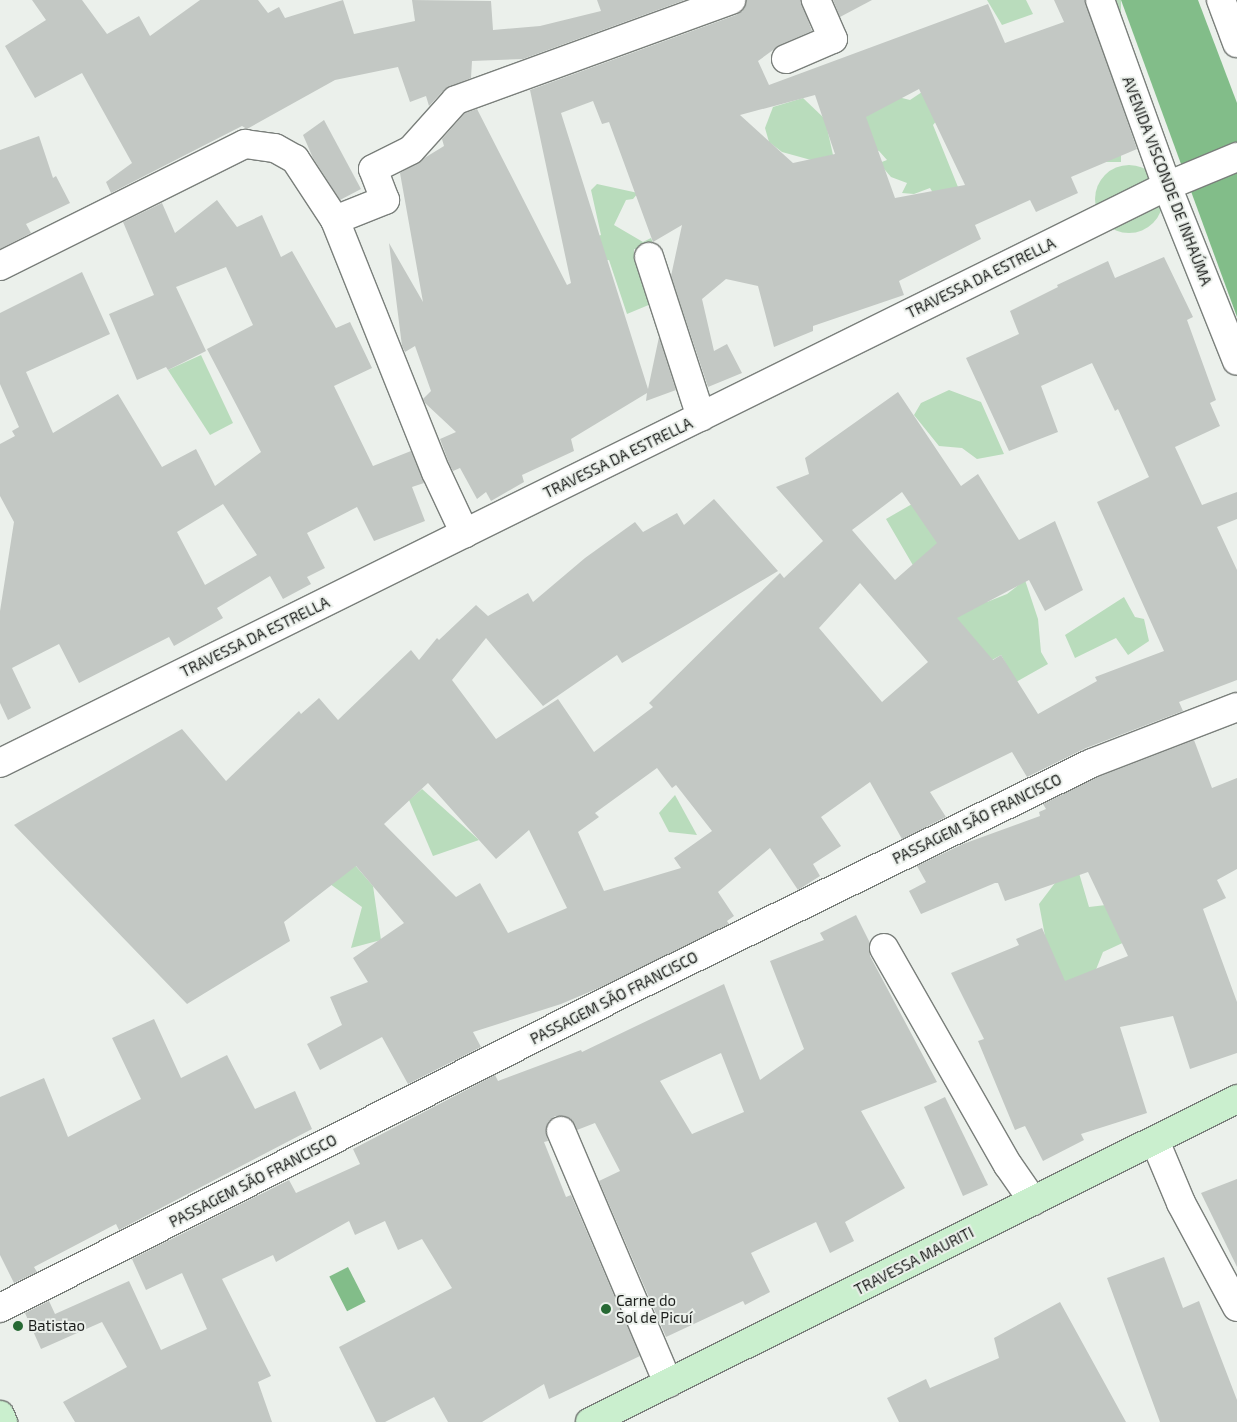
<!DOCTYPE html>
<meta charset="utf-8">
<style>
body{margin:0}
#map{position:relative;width:1237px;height:1422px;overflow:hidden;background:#ebf0eb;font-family:"Exo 2",sans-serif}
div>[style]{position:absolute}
.green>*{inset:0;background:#b9dcbc;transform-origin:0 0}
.round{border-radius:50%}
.water>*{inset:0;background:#82bd89;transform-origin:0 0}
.building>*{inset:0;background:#c3c8c4}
.roads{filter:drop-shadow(1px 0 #7a7f7b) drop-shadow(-1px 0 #7a7f7b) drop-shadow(0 1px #7a7f7b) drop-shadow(0 -1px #7a7f7b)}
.minor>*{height:28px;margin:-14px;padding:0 14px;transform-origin:14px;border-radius:14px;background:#fff}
.major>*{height:28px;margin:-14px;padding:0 14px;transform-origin:14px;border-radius:14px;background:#caefce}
.dots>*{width:14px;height:14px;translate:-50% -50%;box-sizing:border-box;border:2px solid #ebf0eb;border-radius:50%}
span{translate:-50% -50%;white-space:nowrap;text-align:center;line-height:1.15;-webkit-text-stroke:4px #ebf0eb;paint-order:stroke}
.street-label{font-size:15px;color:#1c1e1c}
.poi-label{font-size:15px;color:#1c1e1c}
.left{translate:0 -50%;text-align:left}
</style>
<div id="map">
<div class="green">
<i style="clip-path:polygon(987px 0,1026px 0,1033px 14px,1002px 25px)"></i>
<i style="left:1105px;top:0;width:16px;height:162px"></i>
<i style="clip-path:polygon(887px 70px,902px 98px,910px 100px,922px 92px,945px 111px,933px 125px,960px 192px,938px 201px,930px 188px,914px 194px,902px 193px,907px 183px,891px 177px,879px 163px,887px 160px,879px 151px,865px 147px,862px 107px)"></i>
<i style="clip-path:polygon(803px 98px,825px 119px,833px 155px,811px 160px,782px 152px,769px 142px,765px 128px,773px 107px)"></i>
<i class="round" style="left:1095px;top:165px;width:68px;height:68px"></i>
<i style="clip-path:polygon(597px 184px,638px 193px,633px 199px,626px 200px,614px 225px,643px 242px,651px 238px,653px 243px,643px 251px,634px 249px,634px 259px,651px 304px,627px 314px,609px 260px,582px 264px,575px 244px,601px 235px,591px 190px)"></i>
<i style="clip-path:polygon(201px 355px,233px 423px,210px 435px,168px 370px)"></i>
<i style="clip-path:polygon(949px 390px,981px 402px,1004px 454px,977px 459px,962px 448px,939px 446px,914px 415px,921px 403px)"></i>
<i style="clip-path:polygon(919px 500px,987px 602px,1007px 594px,1025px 580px,1038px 619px,1041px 652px,1048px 664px,1016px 682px,1001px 655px,974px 670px,886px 519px)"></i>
<i style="clip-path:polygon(1124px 597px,1135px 617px,1144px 619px,1149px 641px,1128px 655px,1116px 638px,1075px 658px,1065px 635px)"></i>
<i style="clip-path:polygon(422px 789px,479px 840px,433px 856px,409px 800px)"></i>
<i style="clip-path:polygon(675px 795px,697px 835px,669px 832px,659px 813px)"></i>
<i style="clip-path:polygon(341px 849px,373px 886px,381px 940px,351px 948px,362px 907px,319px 876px)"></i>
<i style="clip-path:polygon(1079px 873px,1089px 907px,1106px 905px,1129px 940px,1103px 952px,1095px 972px,1073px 1001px,1051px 968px,1039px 904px,1055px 883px)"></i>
</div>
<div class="water">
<i style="clip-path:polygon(1121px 0,1198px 0,1237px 103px,1237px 317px)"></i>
<i style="left:348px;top:1267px;width:39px;height:21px;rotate:63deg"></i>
</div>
<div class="building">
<i style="clip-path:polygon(32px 0,82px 0,107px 34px,139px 16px,150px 36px,200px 0,258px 0,268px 13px,279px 7px,285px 18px,343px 0,354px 34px,415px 21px,412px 0,491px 1px,493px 30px,540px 26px,601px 11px,597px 0,685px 0,523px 59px,472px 61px,471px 78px,445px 89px,429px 106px,426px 96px,410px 102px,398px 67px,335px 80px,247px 129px,242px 126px,111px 193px,106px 182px,132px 163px,82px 73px,35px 98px,5px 46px,46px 20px)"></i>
<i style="clip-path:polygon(evenodd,746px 0,801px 0,812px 31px,780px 45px,758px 61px,769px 85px,988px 4px,1005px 43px,1064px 22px,1054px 0,1085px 0,1137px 149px,1071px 177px,1078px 193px,1036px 212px,1030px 200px,975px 225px,981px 239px,899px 281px,904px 295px,813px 326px,813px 331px,774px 347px,758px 286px,726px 279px,702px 299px,714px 351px,727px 344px,742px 373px,708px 387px,671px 276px,682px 225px,653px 242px,609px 122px,602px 124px,593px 101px,561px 113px,648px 389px,659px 337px,676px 390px,646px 401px,647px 393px,571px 439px,574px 451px,522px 475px,524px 482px,491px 501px,486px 492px,477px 499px,460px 468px,453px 471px,450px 466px,440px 439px,456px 432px,425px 403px,423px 399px,431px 391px,415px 346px,405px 352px,402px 346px,389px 243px,423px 302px,400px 173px,444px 146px,442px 139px,465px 113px,477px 109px,567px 285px,571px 283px,530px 90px,736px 15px,743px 10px,746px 0,919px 89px,965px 185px,895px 198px,866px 117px,919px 89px,746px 0,815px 95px,835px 154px,793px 163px,740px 115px,815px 95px)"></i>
<i style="clip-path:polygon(833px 0,872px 0,840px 17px)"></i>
<i style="clip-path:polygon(324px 120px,361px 189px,340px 200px,313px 158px,303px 135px)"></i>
<i style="clip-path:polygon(39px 136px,53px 178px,56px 176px,70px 203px,26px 224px,31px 233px,0 249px,0 150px)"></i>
<i style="clip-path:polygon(evenodd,217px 200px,237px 227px,262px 215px,281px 257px,292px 251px,336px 328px,350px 322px,372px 368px,334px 386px,373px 466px,411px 451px,424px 483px,412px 487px,425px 521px,374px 541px,357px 507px,307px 533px,325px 568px,307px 577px,311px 584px,283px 599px,270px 576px,217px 608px,223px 618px,174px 646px,169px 637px,79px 683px,59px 644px,12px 668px,31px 708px,8px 720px,0 703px,0 611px,14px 522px,0 496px,0 444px,15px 436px,12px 431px,19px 427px,0 384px,0 313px,82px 272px,110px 334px,26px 372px,53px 433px,118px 394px,162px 467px,196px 449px,215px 486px,261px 452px,207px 349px,253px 325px,226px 267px,176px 287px,206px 351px,168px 370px,166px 367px,137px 380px,109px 314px,154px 295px,123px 222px,162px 203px,175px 233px,217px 200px,223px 504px,257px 555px,205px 585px,177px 532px,223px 504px)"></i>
<i style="clip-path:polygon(evenodd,1164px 257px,1193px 317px,1187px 320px,1216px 400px,1210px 403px,1220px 426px,1175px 447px,1202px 505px,1237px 492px,1237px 519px,1217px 527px,1237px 570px,1237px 680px,1179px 702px,1183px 711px,1086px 748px,1027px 777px,1012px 752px,930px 792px,946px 817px,902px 839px,870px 782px,821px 817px,841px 846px,813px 864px,820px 876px,798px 890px,770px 848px,718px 892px,734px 916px,727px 921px,729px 924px,601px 987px,561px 1004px,473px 1032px,481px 1047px,408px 1084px,382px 1037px,320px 1070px,307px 1044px,342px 1025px,330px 997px,368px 982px,353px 958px,404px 923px,356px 866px,284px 922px,290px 941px,187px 1004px,14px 825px,182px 729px,226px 781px,299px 711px,301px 714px,319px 698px,338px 720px,411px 650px,419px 660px,437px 638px,439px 640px,476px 605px,488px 616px,528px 593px,533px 602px,585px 558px,635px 522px,643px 532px,677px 513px,684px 525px,714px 499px,778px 571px,622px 663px,617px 655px,543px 706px,486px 638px,452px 680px,496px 739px,558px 699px,594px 752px,653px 707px,649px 703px,780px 573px,784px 578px,823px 541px,776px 487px,809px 474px,805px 458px,898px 392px,961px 486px,978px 474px,1019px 540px,1055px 521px,1083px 590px,1045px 611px,1029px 580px,957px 618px,993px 660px,1001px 655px,1038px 714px,1097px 681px,1095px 677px,1164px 651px,1097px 502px,1149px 477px,1118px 409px,1115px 411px,1092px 363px,1041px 386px,1058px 432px,1009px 451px,966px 358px,1019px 334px,1010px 311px,1058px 287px,1057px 285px,1108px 261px,1115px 278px,1164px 257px,902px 492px,937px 543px,895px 580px,852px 530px,902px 492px,1164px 257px,860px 583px,928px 662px,882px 702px,819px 628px,860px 583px,1164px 257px,657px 768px,672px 788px,676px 785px,712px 831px,674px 858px,681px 868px,604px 891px,578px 832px,599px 817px,595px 813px,657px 768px,1164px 257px,428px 783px,496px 859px,529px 830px,567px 908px,508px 933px,480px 883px,456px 897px,384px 824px,428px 783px)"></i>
<i style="clip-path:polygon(1194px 740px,1212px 788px,1237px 778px,1237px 869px,1217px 880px,1226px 898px,1203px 909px,1237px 1002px,1237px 1053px,1190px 1069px,1173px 1016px,1120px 1027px,1147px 1113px,1081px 1134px,1084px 1140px,1043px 1161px,1025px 1126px,1015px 1130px,978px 1041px,984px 1039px,951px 973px,1019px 945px,1016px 939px,1042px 928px,1065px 981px,1128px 956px,1088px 872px,1005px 901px,998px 883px,995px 883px,921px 914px,909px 891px,926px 882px,917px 866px,963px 844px,1040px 816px,1039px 812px,1046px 809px,1043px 804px,1098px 777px)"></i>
<i style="clip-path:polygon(evenodd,856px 915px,870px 943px,870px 956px,937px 1082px,861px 1111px,905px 1188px,845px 1222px,854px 1241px,830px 1253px,816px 1222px,751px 1253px,770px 1292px,745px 1305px,743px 1301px,666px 1337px,599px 1181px,620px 1171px,595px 1123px,577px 1130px,570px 1118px,555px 1116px,548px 1122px,546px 1130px,548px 1141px,544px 1142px,566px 1197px,571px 1195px,640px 1356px,549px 1399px,544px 1384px,482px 1422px,448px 1422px,434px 1397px,385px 1422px,376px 1422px,339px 1347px,452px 1288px,422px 1239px,398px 1250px,385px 1221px,355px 1235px,349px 1221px,276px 1262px,273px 1255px,222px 1279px,271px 1376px,258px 1382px,272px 1422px,75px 1422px,63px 1402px,127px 1367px,102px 1322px,41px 1349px,25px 1313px,49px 1301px,55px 1314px,129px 1281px,161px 1350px,207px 1329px,182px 1273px,146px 1290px,132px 1259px,289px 1180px,296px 1193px,360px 1164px,353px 1149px,495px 1075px,498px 1081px,581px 1050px,582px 1052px,724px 984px,760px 1080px,804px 1049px,770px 961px,824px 940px,820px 933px,856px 915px,721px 1053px,744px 1112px,692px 1134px,660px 1081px,721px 1053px)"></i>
<i style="clip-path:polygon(154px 1019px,181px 1078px,227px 1055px,255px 1109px,295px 1091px,312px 1129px,119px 1230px,116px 1224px,34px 1267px,37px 1272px,14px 1283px,0 1255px,0 1097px,44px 1078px,68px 1137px,141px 1099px,112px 1038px)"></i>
<i style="clip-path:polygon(945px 1097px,988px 1185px,963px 1196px,924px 1107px)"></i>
<i style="clip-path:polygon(1237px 1179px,1237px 1267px,1201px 1193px)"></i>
<i style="clip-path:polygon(1164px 1257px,1183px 1308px,1199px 1301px,1237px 1400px,1237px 1422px,1160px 1422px,1107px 1278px)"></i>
<i style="clip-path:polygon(1060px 1302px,1126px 1422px,899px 1422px,887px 1398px,926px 1379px,930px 1388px,999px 1358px,994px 1338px)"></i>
</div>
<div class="roads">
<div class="minor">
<i style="left:1100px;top:0;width:198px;rotate:70.2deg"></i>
<i style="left:1167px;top:186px;width:188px;rotate:68.2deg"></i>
<i style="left:1221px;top:0;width:46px;rotate:69.6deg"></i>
<i style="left:786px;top:59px;width:51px;rotate:-23.1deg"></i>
<i style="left:833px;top:39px;width:43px;rotate:-113.6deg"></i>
<i style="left:335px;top:220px;width:54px;rotate:-21.8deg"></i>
<i style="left:385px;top:200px;width:33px;rotate:-111deg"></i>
<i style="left:373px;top:169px;width:42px;rotate:-26.6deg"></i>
<i style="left:411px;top:150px;width:67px;rotate:-48deg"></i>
<i style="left:456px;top:100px;width:293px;rotate:-20deg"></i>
<i style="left:649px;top:257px;width:168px;rotate:72deg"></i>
<i style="left:0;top:266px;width:274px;rotate:-26.5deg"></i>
<i style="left:245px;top:144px;width:30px;rotate:8deg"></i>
<i style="left:275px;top:148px;width:23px;rotate:29deg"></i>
<i style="left:295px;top:159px;width:73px;rotate:56.7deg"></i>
<i style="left:335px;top:220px;width:271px;rotate:68.2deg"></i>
<i style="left:436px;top:472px;width:68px;rotate:64.9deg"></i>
<i style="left:0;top:763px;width:1302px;rotate:-26.31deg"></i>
<i style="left:1167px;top:186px;width:76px;rotate:-22.5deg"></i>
<i style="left:884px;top:948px;width:250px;rotate:60.3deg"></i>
<i style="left:1008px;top:1165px;width:44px;rotate:55.2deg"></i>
<i style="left:561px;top:1131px;width:274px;rotate:67deg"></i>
<i style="left:1155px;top:1141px;width:67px;rotate:67.2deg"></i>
<i style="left:1181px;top:1203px;width:118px;rotate:61.7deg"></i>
<i style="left:0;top:1308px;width:707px;rotate:-26.82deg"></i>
<i style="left:631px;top:989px;width:513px;rotate:-26.12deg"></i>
<i style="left:1092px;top:763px;width:155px;rotate:-21.1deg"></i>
</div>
<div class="major">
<i style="left:0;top:1415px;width:8px;rotate:67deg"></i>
<i style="left:590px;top:1422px;width:723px;rotate:-26.53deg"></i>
</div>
</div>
<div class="dots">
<i style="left:606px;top:1309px;background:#266934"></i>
<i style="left:18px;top:1326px;background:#266934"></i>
</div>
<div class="street-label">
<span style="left:1167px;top:181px;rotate:69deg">AVENIDA VISCONDE DE INHAÚMA</span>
<span style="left:981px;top:278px;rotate:-26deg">TRAVESSA DA ESTRELLA</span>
<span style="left:618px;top:458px;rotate:-26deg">TRAVESSA DA ESTRELLA</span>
<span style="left:255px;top:637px;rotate:-26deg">TRAVESSA DA ESTRELLA</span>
<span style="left:977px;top:819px;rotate:-26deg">PASSAGEM SÃO FRANCISCO</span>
<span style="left:614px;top:998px;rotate:-27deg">PASSAGEM SÃO FRANCISCO</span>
<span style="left:253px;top:1181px;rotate:-27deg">PASSAGEM SÃO FRANCISCO</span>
<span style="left:914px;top:1261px;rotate:-27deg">TRAVESSA MAURITI</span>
</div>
<div class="poi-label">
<span class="left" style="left:616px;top:1309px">Carne do<br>Sol de Picuí</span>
<span class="left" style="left:28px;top:1326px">Batistao</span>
</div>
</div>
